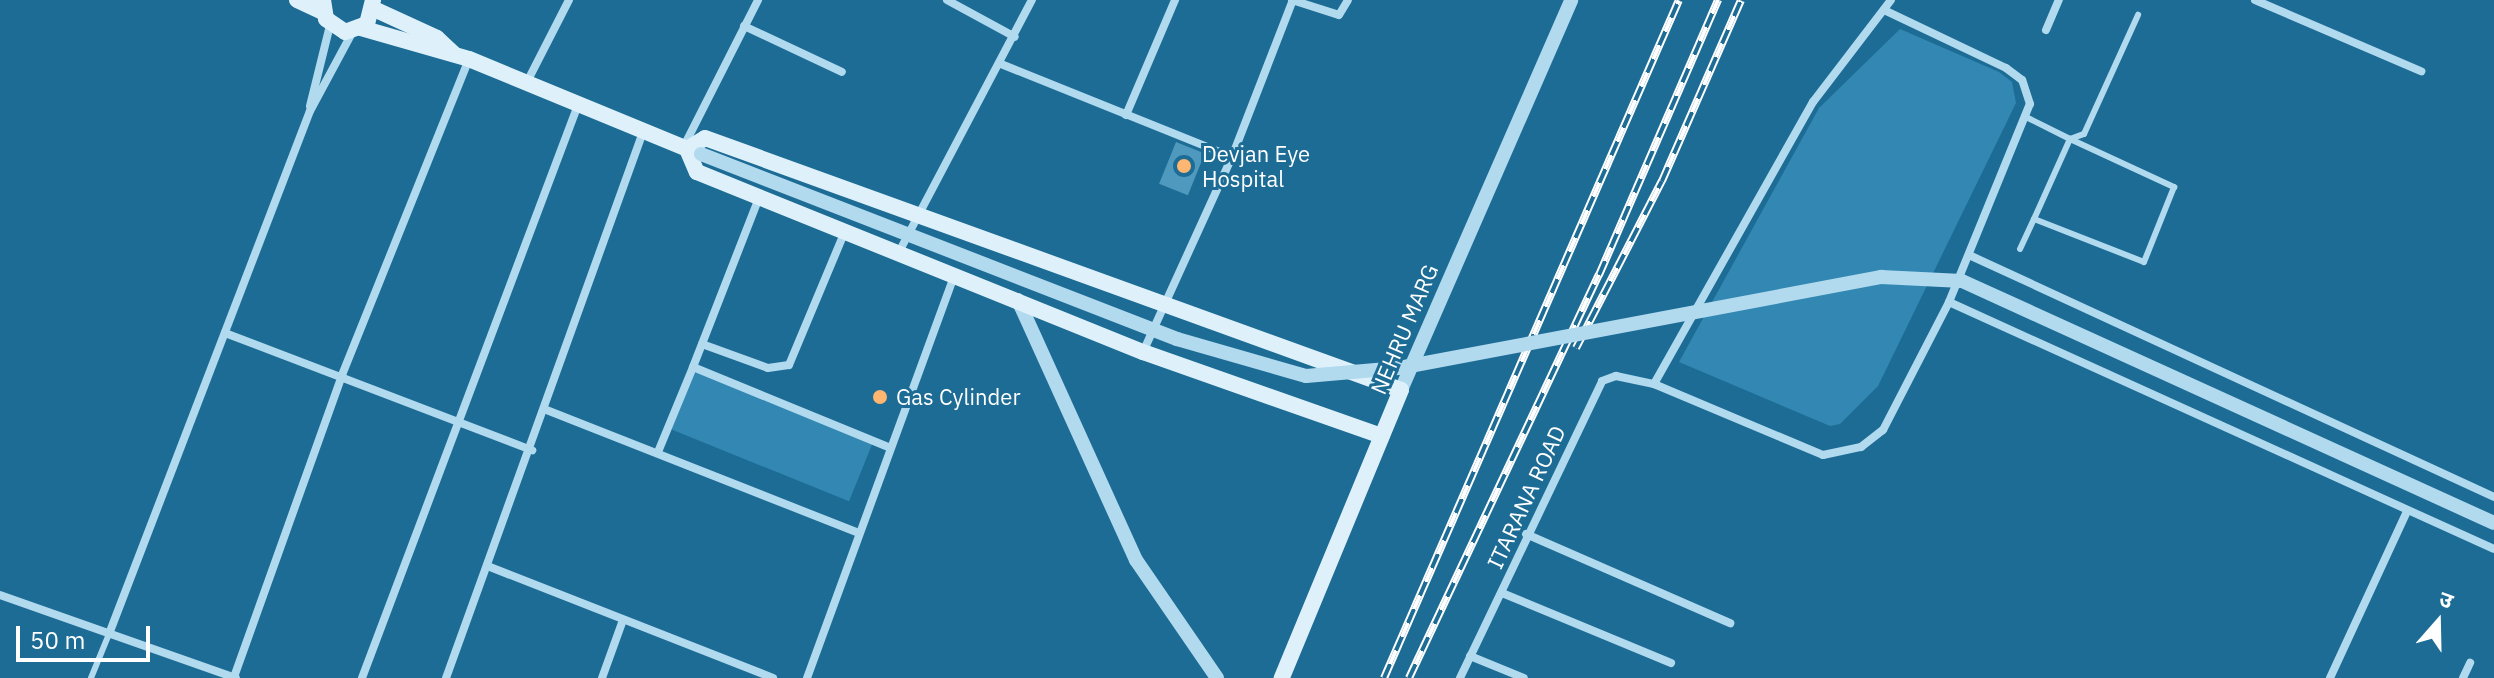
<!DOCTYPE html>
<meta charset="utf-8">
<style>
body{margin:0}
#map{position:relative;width:2494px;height:678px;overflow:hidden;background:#1d6c95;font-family:"IBM Plex Sans","Noto Sans Devanagari",sans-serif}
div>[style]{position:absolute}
.green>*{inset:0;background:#3288b3;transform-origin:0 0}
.building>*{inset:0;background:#4f99bf;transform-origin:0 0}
.service>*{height:6px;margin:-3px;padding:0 3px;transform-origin:3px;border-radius:3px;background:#b1daef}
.minor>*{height:8px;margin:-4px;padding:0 4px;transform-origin:4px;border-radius:4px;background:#b1daef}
.tertiary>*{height:14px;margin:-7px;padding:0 7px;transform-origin:7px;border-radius:7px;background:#b1daef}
.secondary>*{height:16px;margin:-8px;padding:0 8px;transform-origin:8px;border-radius:8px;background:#def1fb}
.rail>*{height:8px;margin-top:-4px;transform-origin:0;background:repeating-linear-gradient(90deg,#1d6c95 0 15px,#fff 0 30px);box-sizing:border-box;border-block:2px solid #fff}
.tertiary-bridge>*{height:14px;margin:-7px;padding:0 7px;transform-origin:7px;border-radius:7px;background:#b1daef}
.dots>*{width:22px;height:22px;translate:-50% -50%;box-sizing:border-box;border:4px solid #1d6c95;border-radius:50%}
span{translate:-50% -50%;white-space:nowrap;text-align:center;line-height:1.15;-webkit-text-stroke:6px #1d6c95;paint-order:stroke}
.poi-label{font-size:22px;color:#fff}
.left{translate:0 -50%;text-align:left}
.street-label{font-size:22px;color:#fff}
.north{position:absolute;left:2398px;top:582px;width:80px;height:80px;-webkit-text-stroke:6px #1d6c95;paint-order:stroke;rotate:20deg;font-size:22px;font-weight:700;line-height:32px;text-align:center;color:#fff}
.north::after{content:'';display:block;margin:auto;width:28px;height:36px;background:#fff;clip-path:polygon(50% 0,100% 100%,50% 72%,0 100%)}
.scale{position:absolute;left:16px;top:626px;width:134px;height:36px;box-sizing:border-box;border:4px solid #fff;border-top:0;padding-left:10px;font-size:24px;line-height:28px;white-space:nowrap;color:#fff;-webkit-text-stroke:6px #1d6c95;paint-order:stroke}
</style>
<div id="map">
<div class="green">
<i style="clip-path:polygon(1900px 29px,1999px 72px,2012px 82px,2016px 103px,1878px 386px,1840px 424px,1830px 426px,1679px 362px,1819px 108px)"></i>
<i style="left:695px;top:370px;width:192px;height:64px;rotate:22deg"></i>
</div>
<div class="building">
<i style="left:1176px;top:142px;width:31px;height:45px;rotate:22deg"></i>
</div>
<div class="service">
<i style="left:2028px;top:118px;width:47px;rotate:26.6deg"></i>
<i style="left:2070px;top:139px;width:15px;rotate:-20deg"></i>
<i style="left:2084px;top:134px;width:131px;rotate:-65.6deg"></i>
<i style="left:2070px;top:139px;width:115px;rotate:24.8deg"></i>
<i style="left:2174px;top:187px;width:81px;rotate:111.8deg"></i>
<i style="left:2144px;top:262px;width:118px;rotate:-158.6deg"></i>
<i style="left:2034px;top:219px;width:88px;rotate:-65.8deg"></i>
<i style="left:2020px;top:249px;width:33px;rotate:-65deg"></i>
<i style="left:91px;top:678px;width:48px;rotate:-67.8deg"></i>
</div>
<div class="minor">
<i style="left:947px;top:0;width:77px;rotate:28.6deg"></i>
<i style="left:1292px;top:0;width:49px;rotate:17.7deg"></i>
<i style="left:1339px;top:15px;width:17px;rotate:-59deg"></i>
<i style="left:2255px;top:0;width:181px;rotate:23.2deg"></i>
<i style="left:744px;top:26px;width:108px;rotate:25.1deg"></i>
<i style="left:2046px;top:30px;width:33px;rotate:-67deg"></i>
<i style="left:1001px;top:64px;width:249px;rotate:21.9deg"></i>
<i style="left:527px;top:82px;width:92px;rotate:-62.9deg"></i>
<i style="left:310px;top:106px;width:83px;rotate:-76.1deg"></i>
<i style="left:1126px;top:115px;width:125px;rotate:-66.9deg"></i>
<i style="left:683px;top:148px;width:166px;rotate:-63.1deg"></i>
<i style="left:899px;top:252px;width:285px;rotate:-62.2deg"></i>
<i style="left:1969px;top:255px;width:578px;rotate:24.75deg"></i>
<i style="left:1949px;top:302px;width:598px;rotate:24.38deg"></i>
<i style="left:225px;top:333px;width:329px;rotate:20.9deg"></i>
<i style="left:702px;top:344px;width:70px;rotate:20deg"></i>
<i style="left:768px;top:368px;width:21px;rotate:-8deg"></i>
<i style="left:789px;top:365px;width:145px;rotate:-67.3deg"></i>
<i style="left:1143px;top:352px;width:214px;rotate:-65.5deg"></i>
<i style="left:1232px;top:157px;width:168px;rotate:-68.8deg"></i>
<i style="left:693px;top:367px;width:181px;rotate:-68.7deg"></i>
<i style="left:1654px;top:384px;width:324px;rotate:-60.6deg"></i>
<i style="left:1813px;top:102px;width:128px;rotate:-52.6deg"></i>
<i style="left:544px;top:409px;width:335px;rotate:21.5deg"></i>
<i style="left:658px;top:452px;width:92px;rotate:-67.6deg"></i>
<i style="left:693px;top:367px;width:211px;rotate:22.3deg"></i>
<i style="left:1526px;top:534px;width:223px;rotate:23.6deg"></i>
<i style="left:490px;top:567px;width:304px;rotate:21.4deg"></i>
<i style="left:1502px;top:593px;width:183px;rotate:22.5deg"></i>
<i style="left:0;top:595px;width:250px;rotate:19.4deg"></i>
<i style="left:109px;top:634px;width:560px;rotate:-68.98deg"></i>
<i style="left:310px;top:111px;width:91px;rotate:-61.7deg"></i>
<i style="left:1470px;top:656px;width:58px;rotate:22.2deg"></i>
<i style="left:234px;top:677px;width:321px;rotate:-70.3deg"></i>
<i style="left:342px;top:375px;width:341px;rotate:-68.1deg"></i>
<i style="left:362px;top:678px;width:612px;rotate:-69.35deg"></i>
<i style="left:446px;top:678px;width:580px;rotate:-70.16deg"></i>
<i style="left:602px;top:678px;width:62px;rotate:-70.1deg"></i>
<i style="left:807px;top:678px;width:431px;rotate:-69.9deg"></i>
<i style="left:1460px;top:678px;width:329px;rotate:-64.4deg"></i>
<i style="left:1602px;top:381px;width:15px;rotate:-20deg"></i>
<i style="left:1616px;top:376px;width:39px;rotate:12deg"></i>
<i style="left:1654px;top:384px;width:183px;rotate:22.8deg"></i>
<i style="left:1823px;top:455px;width:39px;rotate:-12deg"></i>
<i style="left:1861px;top:447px;width:28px;rotate:-38deg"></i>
<i style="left:1883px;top:430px;width:144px;rotate:-62.7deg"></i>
<i style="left:1949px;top:302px;width:214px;rotate:-67.8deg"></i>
<i style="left:2030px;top:104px;width:25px;rotate:-108deg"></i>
<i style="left:2022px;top:80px;width:20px;rotate:-143deg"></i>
<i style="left:2006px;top:68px;width:133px;rotate:-154.6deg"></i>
<i style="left:2330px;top:678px;width:184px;rotate:-65.2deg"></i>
<i style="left:2463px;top:678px;width:17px;rotate:-65deg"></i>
</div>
<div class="tertiary">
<i style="left:1018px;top:300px;width:286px;rotate:65.6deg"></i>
<i style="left:1136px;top:560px;width:143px;rotate:55.5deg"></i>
<i style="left:1401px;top:390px;width:425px;rotate:-66.4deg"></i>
</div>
<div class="secondary">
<i style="left:297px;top:0;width:29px;rotate:25deg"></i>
<i style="left:323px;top:0;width:19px;rotate:81deg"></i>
<i style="left:326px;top:19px;width:23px;rotate:34deg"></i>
<i style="left:345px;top:32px;width:23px;rotate:-20deg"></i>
<i style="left:367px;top:24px;width:25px;rotate:-76deg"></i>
<i style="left:374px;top:9px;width:69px;rotate:24.7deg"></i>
<i style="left:437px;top:38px;width:22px;rotate:43deg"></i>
<i style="left:361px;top:28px;width:112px;rotate:16deg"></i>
<i style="left:469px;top:59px;width:236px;rotate:22.4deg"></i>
<i style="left:687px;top:149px;width:25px;rotate:67deg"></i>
<i style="left:697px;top:172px;width:481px;rotate:22deg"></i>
<i style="left:1143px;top:352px;width:253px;rotate:19.4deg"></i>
<i style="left:687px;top:149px;width:21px;rotate:-31deg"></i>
<i style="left:705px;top:138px;width:740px;rotate:19.9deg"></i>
<i style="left:1401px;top:390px;width:312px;rotate:112.5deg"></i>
</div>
<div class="rail">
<i style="left:1576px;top:348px;width:188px;rotate:-62.8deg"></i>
<i style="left:1662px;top:181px;width:197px;rotate:-66.4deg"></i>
<i style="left:1384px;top:678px;width:739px;rotate:-66.49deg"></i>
<i style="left:1409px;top:678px;width:446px;rotate:-64.8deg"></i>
<i style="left:1599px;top:275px;width:300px;rotate:-66.6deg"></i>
</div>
<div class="tertiary-bridge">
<i style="left:701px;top:154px;width:511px;rotate:21.24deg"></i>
<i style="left:1177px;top:339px;width:134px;rotate:16deg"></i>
<i style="left:1306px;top:376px;width:93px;rotate:-4.9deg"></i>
<i style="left:1399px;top:368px;width:491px;rotate:-10.7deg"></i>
<i style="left:1881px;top:277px;width:81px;rotate:2.8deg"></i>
<i style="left:1962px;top:281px;width:584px;rotate:24.46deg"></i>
</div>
<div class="dots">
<i style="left:1184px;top:166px;background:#feb670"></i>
<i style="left:880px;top:397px;background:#feb670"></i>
</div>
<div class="poi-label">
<span class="left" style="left:1202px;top:166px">Devjan Eye<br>Hospital</span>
<span class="left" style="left:896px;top:397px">Gas Cylinder</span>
</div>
<div class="street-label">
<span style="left:1404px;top:329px;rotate:-67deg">NEHRU MARG</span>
<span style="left:1526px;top:497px;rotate:-65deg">ITARANA ROAD</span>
</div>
<div class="north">उ</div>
<div class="scale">50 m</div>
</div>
